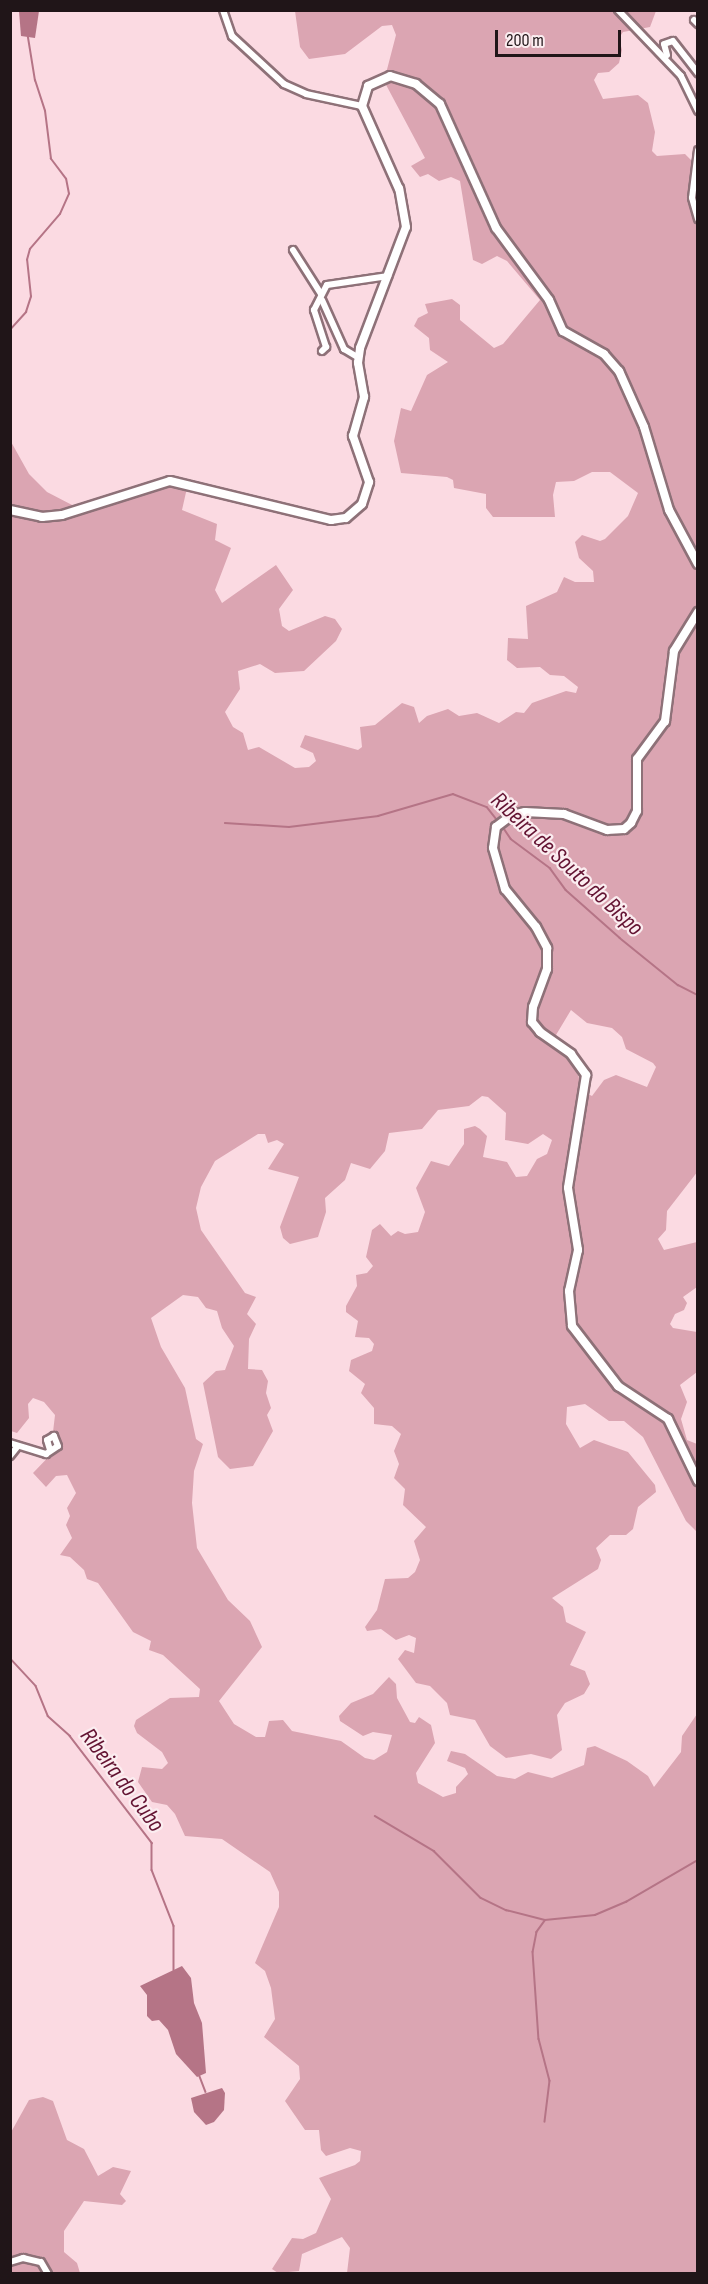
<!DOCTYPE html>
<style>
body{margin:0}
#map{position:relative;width:708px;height:2284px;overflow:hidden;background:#fbdae2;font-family:"Sofia Sans Condensed",sans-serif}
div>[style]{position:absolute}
.green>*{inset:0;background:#dba5b2}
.water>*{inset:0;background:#b57486}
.stream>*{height:1.5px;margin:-0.75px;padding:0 0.75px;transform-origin:0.75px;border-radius:0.75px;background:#b57486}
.roads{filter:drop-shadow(2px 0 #8e7178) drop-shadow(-2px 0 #8e7178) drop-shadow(0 2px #8e7178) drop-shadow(0 -2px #8e7178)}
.minor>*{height:6px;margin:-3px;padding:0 3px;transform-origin:3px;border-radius:3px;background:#fff}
.major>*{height:8px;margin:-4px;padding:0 4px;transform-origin:4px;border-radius:4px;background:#fff}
span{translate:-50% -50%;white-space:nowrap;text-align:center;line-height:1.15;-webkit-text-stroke:4.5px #fbedf0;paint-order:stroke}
.water-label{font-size:24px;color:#631332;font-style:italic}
.frame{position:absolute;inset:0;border:12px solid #201518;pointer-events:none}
.scale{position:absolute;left:495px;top:30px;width:126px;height:27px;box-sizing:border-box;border:3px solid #201518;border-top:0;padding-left:8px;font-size:18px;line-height:21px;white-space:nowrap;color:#201518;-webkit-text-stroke:4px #fbedf0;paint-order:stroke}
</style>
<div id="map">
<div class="green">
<i style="clip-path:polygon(evenodd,295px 11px,656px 11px,650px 27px,623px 32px,619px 38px,622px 50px,619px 63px,609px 72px,598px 73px,594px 80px,603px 99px,638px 95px,648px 103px,655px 132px,652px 151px,657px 156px,685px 154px,697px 166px,698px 1171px,667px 1211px,666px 1230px,658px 1239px,664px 1250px,697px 1242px,697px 1287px,683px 1297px,687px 1303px,684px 1310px,675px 1314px,670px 1324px,673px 1328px,697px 1332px,697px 1372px,680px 1385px,687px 1402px,681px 1419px,687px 1440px,697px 1444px,697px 1532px,686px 1521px,643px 1437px,624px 1421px,609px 1421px,585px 1404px,567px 1407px,566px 1424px,580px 1448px,594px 1440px,628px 1452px,655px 1485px,656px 1492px,638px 1507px,633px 1529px,626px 1535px,610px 1535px,596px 1548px,601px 1560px,598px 1569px,552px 1598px,563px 1607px,566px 1622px,586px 1632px,570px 1665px,585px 1671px,590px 1684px,584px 1694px,565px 1703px,557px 1715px,562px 1750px,551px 1759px,531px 1754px,506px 1758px,490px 1746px,475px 1720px,450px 1715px,447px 1703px,430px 1686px,416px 1683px,398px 1659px,405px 1650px,414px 1653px,416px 1638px,409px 1635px,396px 1640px,381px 1629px,367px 1631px,365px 1627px,377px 1610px,385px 1579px,408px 1578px,415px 1572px,420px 1560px,414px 1541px,426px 1527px,403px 1505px,405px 1489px,394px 1478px,399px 1464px,394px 1451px,401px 1434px,392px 1426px,374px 1424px,374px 1408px,361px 1393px,365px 1384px,349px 1371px,351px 1360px,372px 1351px,374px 1344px,369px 1338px,355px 1337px,358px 1321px,346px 1312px,346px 1306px,357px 1286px,356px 1275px,367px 1273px,373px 1266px,366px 1257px,372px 1230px,380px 1224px,391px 1236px,398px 1231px,405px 1234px,418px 1232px,425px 1212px,416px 1188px,431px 1161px,449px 1166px,464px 1144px,464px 1129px,475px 1126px,480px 1129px,487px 1136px,483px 1157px,507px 1162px,516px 1177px,527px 1176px,537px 1159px,547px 1154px,552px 1140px,543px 1134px,528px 1144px,505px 1140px,506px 1113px,488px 1097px,482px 1096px,469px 1106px,438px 1110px,422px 1129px,389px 1133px,385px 1151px,370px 1169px,351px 1163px,345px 1180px,325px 1198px,326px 1212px,318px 1237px,290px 1244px,283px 1238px,280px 1227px,299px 1177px,268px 1169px,284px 1144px,277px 1140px,268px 1143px,265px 1134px,258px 1134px,215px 1161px,201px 1187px,196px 1208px,201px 1230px,245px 1293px,256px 1297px,247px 1314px,256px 1324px,249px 1339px,248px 1369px,262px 1370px,268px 1381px,266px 1393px,271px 1408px,267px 1415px,273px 1431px,253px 1466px,230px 1469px,218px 1457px,203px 1383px,216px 1371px,225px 1370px,234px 1346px,222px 1328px,217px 1311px,206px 1308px,198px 1297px,183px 1295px,151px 1318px,161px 1347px,185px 1388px,196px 1439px,203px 1444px,194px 1471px,192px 1503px,197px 1548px,228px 1600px,250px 1621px,262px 1647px,219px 1701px,234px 1724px,256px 1737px,265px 1737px,269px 1721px,283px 1720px,292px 1731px,341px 1741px,365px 1758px,374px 1760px,387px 1752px,392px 1735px,373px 1732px,363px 1736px,340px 1721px,339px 1716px,351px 1703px,373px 1694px,389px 1677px,396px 1684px,397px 1698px,410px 1722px,415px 1723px,419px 1717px,431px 1725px,435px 1743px,416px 1773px,418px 1783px,443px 1797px,456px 1793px,456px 1787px,468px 1774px,465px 1768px,447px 1761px,451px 1751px,465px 1754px,497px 1776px,515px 1779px,528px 1772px,552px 1778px,584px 1765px,587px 1748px,595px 1746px,627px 1761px,648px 1776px,654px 1787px,681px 1752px,682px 1736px,697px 1714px,697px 2273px,347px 2273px,350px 2248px,342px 2237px,302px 2254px,299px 2271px,278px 2273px,272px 2269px,292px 2238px,303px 2239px,316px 2233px,331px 2199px,319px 2178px,355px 2165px,360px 2161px,361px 2151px,350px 2148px,326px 2156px,321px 2150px,319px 2130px,305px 2130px,285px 2101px,300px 2079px,299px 2066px,264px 2037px,275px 2019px,271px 1988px,265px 1971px,255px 1963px,279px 1907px,279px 1892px,270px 1872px,222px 1839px,185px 1836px,175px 1814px,167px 1805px,152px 1802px,138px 1782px,142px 1767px,162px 1769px,168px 1763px,162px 1752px,137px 1733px,134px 1726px,136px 1720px,170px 1698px,199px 1697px,200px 1689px,163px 1655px,149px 1650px,151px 1641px,133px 1632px,98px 1583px,87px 1579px,84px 1570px,70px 1557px,60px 1555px,72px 1538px,66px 1525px,70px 1516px,67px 1508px,76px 1493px,67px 1475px,56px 1476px,46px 1487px,33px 1473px,58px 1447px,53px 1432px,55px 1415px,44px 1402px,33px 1398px,28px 1404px,29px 1418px,17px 1433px,11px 1431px,10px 440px,29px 474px,47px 492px,74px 506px,153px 481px,189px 479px,182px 510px,217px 524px,215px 540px,231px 548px,215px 590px,222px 603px,276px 565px,293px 590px,279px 609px,282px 626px,289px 631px,325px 616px,335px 619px,342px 629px,336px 641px,304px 671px,275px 673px,260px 664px,238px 671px,240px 689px,225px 712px,233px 727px,243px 733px,248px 750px,259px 747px,295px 768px,309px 767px,316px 761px,313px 753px,300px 747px,305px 735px,358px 750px,362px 747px,360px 727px,375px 725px,402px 703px,414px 707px,419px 723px,427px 716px,448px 709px,459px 716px,477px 713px,499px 723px,516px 712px,524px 713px,532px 703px,566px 691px,576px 693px,578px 687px,564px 676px,550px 675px,540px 667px,517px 668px,507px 660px,508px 638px,528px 639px,526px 606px,557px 592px,564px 577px,575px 582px,594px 582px,593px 571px,579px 558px,575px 542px,582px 535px,600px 541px,605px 539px,628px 516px,638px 493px,610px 472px,592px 472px,574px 481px,556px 482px,553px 495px,555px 517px,493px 517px,486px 508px,486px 494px,454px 488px,453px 480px,447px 477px,401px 473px,394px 441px,401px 408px,411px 411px,427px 375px,448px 362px,430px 350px,429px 338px,414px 326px,418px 318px,428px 313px,425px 304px,452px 299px,460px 305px,460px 320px,494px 348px,503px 344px,540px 300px,507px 261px,497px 256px,482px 264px,473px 260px,460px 181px,451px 177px,439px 181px,428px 174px,420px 177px,411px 166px,425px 158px,384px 81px,396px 35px,392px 25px,382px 26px,345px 54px,309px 59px,300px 47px,295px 11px,571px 1010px,587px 1023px,612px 1028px,622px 1037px,626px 1049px,653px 1063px,656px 1067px,647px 1087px,616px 1075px,604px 1080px,592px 1096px,584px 1092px,574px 1064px,550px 1045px,571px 1010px)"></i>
<i style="clip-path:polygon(43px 2097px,53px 2101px,67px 2140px,84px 2149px,98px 2176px,113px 2167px,131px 2171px,120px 2194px,126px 2201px,122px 2205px,84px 2201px,64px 2231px,64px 2252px,77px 2263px,80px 2273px,11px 2273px,10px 2134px,29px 2100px)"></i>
</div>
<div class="water">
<i style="clip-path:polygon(19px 11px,39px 11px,35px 38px,21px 36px)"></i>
<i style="clip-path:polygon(182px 1966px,191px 1978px,194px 2003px,202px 2023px,206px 2073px,197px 2077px,176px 2054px,168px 2030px,159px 2020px,152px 2021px,147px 2016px,147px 1995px,140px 1986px)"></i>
<i style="clip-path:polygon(222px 2088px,225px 2093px,224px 2110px,214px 2122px,206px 2125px,194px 2112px,191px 2098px)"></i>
</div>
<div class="stream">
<i style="left:10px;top:330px;width:24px;rotate:-48deg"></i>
<i style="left:26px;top:312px;width:16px;rotate:-72deg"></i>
<i style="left:31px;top:297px;width:37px;rotate:-96deg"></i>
<i style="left:27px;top:260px;width:11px;rotate:-75deg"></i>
<i style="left:30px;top:249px;width:46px;rotate:-49.4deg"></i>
<i style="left:60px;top:214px;width:22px;rotate:-66deg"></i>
<i style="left:69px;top:194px;width:15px;rotate:-101deg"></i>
<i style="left:66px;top:179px;width:25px;rotate:-127deg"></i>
<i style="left:51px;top:159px;width:48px;rotate:-97.1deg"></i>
<i style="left:45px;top:111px;width:32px;rotate:-108deg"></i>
<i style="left:35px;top:81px;width:44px;rotate:-99.2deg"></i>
<i style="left:225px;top:823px;width:64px;rotate:3.6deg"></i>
<i style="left:289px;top:827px;width:90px;rotate:-7deg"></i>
<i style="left:378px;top:816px;width:78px;rotate:-16.3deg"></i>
<i style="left:453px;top:794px;width:36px;rotate:21deg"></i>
<i style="left:487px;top:807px;width:18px;rotate:52deg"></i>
<i style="left:503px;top:827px;width:14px;rotate:56deg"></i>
<i style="left:511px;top:839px;width:49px;rotate:36.6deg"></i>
<i style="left:550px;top:868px;width:27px;rotate:54deg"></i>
<i style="left:566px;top:890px;width:72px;rotate:41.6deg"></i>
<i style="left:620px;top:938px;width:75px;rotate:39deg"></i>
<i style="left:678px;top:985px;width:22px;rotate:27deg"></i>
<i style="left:10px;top:1658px;width:38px;rotate:47deg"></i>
<i style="left:36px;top:1686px;width:32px;rotate:68deg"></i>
<i style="left:48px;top:1716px;width:30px;rotate:42deg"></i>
<i style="left:70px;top:1736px;width:135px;rotate:52.5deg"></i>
<i style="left:152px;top:1843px;width:27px;rotate:90deg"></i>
<i style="left:152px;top:1870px;width:60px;rotate:68.6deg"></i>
<i style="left:174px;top:1926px;width:44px;rotate:90deg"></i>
<i style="left:375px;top:1816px;width:69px;rotate:30.7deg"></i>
<i style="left:434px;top:1851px;width:66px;rotate:45deg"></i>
<i style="left:481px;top:1898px;width:28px;rotate:26deg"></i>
<i style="left:506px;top:1910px;width:40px;rotate:14.4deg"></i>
<i style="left:545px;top:1920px;width:50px;rotate:-5.7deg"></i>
<i style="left:595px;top:1915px;width:34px;rotate:-23deg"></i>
<i style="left:626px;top:1902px;width:83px;rotate:-30.3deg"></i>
<i style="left:545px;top:1921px;width:14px;rotate:126deg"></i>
<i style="left:537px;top:1932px;width:20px;rotate:101deg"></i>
<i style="left:533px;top:1952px;width:87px;rotate:86.1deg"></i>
<i style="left:539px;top:2039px;width:43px;rotate:75.3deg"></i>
<i style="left:550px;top:2081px;width:41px;rotate:97deg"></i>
<i style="left:199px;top:2074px;width:19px;rotate:69deg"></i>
</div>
<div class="roads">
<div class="minor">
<i style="left:223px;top:10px;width:28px;rotate:71deg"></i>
<i style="left:232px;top:36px;width:71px;rotate:42.7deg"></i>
<i style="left:284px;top:84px;width:24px;rotate:24deg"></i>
<i style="left:306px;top:94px;width:57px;rotate:12.1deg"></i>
<i style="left:618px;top:10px;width:91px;rotate:46.3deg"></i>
<i style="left:681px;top:76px;width:39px;rotate:64deg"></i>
<i style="left:694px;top:20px;width:6px;rotate:45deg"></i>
<i style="left:667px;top:55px;width:11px;rotate:-105deg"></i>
<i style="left:664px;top:44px;width:9px;rotate:-18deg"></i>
<i style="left:673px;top:41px;width:41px;rotate:52deg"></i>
<i style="left:698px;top:150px;width:48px;rotate:97.1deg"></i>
<i style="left:692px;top:198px;width:22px;rotate:74deg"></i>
<i style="left:293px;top:250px;width:52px;rotate:57.5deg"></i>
<i style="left:322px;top:300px;width:54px;rotate:65.8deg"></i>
<i style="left:344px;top:349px;width:17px;rotate:31deg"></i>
<i style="left:322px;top:351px;width:6px;rotate:-45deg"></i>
<i style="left:326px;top:347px;width:39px;rotate:-108deg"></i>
<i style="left:314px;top:310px;width:28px;rotate:-63deg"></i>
<i style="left:327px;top:285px;width:62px;rotate:-8.4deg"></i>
<i style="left:10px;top:1443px;width:38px;rotate:17deg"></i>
<i style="left:46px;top:1454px;width:14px;rotate:-34deg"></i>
<i style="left:58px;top:1446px;width:11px;rotate:-112deg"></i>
<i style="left:54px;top:1436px;width:8px;rotate:150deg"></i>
<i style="left:47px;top:1440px;width:10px;rotate:73deg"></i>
<i style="left:10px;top:1456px;width:11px;rotate:-52deg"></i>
<i style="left:10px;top:2262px;width:14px;rotate:-17deg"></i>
<i style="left:23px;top:2258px;width:18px;rotate:13deg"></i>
<i style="left:41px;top:2262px;width:14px;rotate:60deg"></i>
</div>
<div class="major">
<i style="left:10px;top:510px;width:33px;rotate:12deg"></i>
<i style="left:42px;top:517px;width:20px;rotate:-6deg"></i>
<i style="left:62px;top:515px;width:113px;rotate:-17.5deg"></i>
<i style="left:170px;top:481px;width:166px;rotate:13.6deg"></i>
<i style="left:331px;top:520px;width:15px;rotate:-8deg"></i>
<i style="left:346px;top:518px;width:21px;rotate:-41deg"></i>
<i style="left:362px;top:504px;width:23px;rotate:-72deg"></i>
<i style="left:369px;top:482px;width:49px;rotate:-109.2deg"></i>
<i style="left:353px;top:436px;width:41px;rotate:-74.2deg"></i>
<i style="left:364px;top:397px;width:35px;rotate:-100deg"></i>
<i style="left:358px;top:363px;width:15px;rotate:-82deg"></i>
<i style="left:360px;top:348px;width:129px;rotate:-69.2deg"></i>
<i style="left:406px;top:227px;width:39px;rotate:-100deg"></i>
<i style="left:399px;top:189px;width:91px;rotate:-114deg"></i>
<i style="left:362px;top:106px;width:21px;rotate:-73deg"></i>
<i style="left:368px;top:86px;width:24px;rotate:-24deg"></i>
<i style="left:390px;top:76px;width:27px;rotate:17deg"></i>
<i style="left:416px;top:84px;width:31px;rotate:40deg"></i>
<i style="left:440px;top:104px;width:136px;rotate:65.7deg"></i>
<i style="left:496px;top:228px;width:89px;rotate:53.6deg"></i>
<i style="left:549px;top:300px;width:34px;rotate:66deg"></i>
<i style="left:563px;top:331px;width:47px;rotate:29.3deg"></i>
<i style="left:604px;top:354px;width:23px;rotate:49deg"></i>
<i style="left:619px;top:371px;width:61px;rotate:65.9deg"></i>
<i style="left:644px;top:427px;width:87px;rotate:73.2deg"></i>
<i style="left:669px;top:510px;width:61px;rotate:61.8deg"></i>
<i style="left:698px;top:612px;width:46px;rotate:121.6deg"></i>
<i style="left:674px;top:651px;width:71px;rotate:97.3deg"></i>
<i style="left:665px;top:721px;width:47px;rotate:126.4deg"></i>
<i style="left:637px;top:759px;width:52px;rotate:90deg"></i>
<i style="left:637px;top:811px;width:13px;rotate:117deg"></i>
<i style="left:631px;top:823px;width:9px;rotate:139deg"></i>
<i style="left:624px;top:829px;width:17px;rotate:177deg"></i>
<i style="left:607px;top:830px;width:46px;rotate:-159.6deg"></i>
<i style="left:564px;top:814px;width:39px;rotate:-177deg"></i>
<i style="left:525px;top:812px;width:13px;rotate:167deg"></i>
<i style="left:512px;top:815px;width:20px;rotate:143deg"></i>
<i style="left:496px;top:827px;width:21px;rotate:98deg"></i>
<i style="left:493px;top:848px;width:43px;rotate:73.7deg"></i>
<i style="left:505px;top:889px;width:49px;rotate:50.8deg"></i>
<i style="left:536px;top:927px;width:24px;rotate:62deg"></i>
<i style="left:547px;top:948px;width:21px;rotate:90deg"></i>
<i style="left:547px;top:969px;width:40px;rotate:110.2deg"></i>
<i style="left:533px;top:1007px;width:15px;rotate:94deg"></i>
<i style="left:532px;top:1022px;width:13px;rotate:51deg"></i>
<i style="left:540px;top:1032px;width:38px;rotate:35deg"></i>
<i style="left:571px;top:1054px;width:26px;rotate:54deg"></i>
<i style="left:586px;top:1075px;width:114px;rotate:99.1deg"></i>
<i style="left:568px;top:1188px;width:63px;rotate:80.8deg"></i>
<i style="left:578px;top:1250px;width:42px;rotate:102.4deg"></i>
<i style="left:569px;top:1291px;width:35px;rotate:85deg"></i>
<i style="left:572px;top:1326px;width:76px;rotate:52.5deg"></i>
<i style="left:618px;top:1386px;width:60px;rotate:33.4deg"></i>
<i style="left:668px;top:1419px;width:69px;rotate:64.2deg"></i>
</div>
</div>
<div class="water-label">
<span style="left:567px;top:864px;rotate:43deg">Ribeira de Souto do Bispo</span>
<span style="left:122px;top:1780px;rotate:53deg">Ribeira do Cubo</span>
</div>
<div class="frame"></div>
<div class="scale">200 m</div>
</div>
